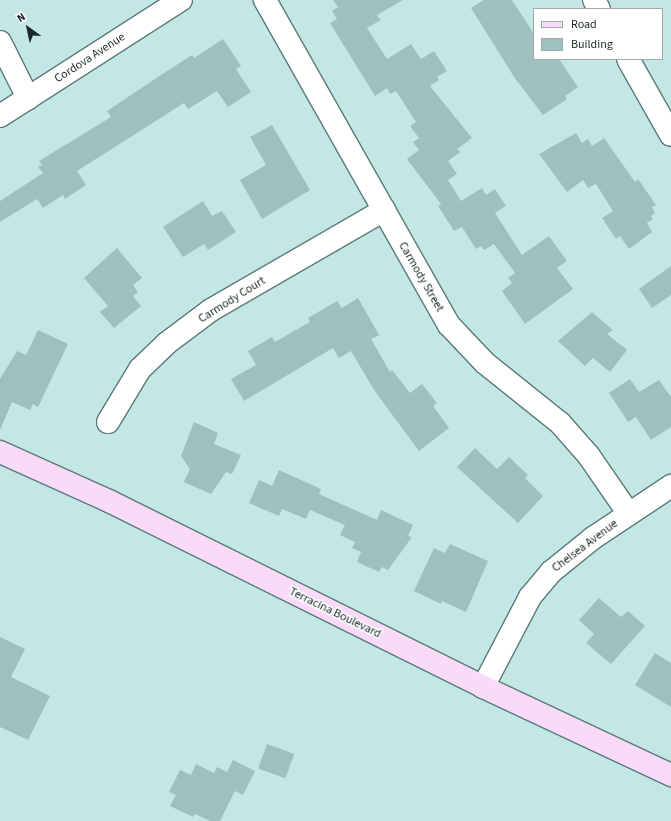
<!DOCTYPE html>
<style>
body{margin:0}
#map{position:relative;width:671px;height:821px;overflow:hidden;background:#c3e7e5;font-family:"Source Sans 3",sans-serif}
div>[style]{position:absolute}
.building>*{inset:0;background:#9ec1bf;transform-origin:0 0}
.roads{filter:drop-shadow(1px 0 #5a7b79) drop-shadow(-1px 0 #5a7b79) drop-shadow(0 1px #5a7b79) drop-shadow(0 -1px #5a7b79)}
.minor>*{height:22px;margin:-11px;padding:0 11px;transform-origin:11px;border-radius:11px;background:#fff}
.major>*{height:22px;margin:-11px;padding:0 11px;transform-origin:11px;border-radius:11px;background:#fadafb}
span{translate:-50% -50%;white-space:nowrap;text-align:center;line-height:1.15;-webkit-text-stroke:3px #fff;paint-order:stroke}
.street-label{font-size:12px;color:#192727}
.legend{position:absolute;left:533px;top:8px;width:130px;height:52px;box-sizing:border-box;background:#fff;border:1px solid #a3a9a9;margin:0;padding:5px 7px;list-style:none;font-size:12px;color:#192727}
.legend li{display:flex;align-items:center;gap:8px;height:20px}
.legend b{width:20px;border:1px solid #a3a9a9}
.north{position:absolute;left:8px;top:8px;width:40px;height:40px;-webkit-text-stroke:3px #fff;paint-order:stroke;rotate:327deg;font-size:11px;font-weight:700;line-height:16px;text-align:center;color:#192727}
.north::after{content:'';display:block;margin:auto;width:14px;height:18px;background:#192727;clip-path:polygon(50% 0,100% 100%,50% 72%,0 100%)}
</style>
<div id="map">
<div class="building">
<i style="clip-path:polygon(333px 0,403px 0,377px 15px,381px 20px,367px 28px,387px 59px,411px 44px,421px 59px,434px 51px,447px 71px,437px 77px,439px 80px,430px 86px,472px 138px,457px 149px,460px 152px,448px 161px,457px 174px,448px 180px,461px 201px,482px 188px,486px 195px,495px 189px,506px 206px,495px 213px,522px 255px,549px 236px,567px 261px,557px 268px,573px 289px,525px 324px,502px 291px,512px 283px,508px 278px,515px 273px,494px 244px,484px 250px,481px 246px,476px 249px,462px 227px,454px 231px,438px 206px,441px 204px,407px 159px,419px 150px,413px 142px,419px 138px,410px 126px,416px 122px,396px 91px,390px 94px,387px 88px,375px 96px,330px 23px,337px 19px,332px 11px,338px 7px)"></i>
<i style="clip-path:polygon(484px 0,512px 0,534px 34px,534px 59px,559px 59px,578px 87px,565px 96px,567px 99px,543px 115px,514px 77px,471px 8px)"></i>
<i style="clip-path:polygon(223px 39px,241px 66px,236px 69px,251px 92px,228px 107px,217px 91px,188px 109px,184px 103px,77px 171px,86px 185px,65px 199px,63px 195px,43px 208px,37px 199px,0 222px,0 201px,43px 173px,38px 167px,42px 165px,39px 161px,111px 117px,107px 111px,164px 73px,192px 55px,194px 58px)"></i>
<i style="clip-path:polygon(272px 125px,310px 190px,262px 219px,240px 180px,266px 165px,250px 137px)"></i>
<i style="clip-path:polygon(576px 133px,582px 143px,588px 139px,592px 146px,604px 138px,635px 182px,638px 179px,656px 205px,652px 207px,655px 213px,651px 216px,653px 219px,647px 223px,652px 232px,629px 249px,620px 236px,616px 239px,602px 218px,613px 211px,596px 184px,588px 188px,583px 180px,567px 192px,539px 154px)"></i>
<i style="clip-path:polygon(203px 201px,212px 216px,222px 211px,236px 232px,208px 250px,204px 244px,183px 257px,163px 227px)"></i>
<i style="clip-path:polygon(117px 248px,142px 278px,133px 285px,138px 292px,133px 296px,141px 306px,114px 328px,100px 312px,108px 306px,84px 278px)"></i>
<i style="clip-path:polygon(671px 266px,671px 295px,652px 308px,639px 289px)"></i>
<i style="clip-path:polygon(358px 298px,379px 335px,371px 339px,390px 372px,392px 370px,410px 393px,422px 384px,437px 403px,433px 406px,449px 428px,419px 451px,374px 390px,351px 351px,339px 358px,333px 348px,244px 401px,231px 379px,256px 365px,248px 351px,272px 337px,275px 342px,310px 322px,308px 318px,337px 301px,342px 308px)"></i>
<i style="clip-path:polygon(592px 312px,613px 330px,607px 334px,627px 350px,610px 372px,593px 358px,585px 366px,558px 341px)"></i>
<i style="clip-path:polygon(38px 330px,68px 344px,38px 407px,33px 404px,30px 410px,12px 402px,0 430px,0 379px,17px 351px,26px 355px)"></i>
<i style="clip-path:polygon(630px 379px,639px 392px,659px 380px,671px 397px,671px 427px,651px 440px,636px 417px,628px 422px,609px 393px)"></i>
<i style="clip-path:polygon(194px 422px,218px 433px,214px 444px,241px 455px,232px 474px,226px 472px,211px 494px,184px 482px,190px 469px,181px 456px)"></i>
<i style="clip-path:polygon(475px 448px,497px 469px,509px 457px,528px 475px,525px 478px,543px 496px,518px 523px,457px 467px)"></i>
<i style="clip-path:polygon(279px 470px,321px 489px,319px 494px,377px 520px,381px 510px,413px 525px,408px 536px,412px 537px,388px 570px,382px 567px,379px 572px,357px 562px,361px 552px,352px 548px,355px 542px,340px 535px,345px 525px,310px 510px,306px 519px,282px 509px,279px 516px,249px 503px,259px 480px,272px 486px)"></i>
<i style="clip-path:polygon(450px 544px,488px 561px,466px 612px,442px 601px,441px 604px,414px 591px,434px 548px,445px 553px)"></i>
<i style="clip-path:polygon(599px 598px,621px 617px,628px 611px,645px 626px,611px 664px,586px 643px,594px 634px,579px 620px)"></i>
<i style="clip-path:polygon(0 637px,25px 649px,11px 677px,50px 696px,28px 740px,0 727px)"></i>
<i style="clip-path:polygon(655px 653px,671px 663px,671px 707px,635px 685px)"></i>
<i style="left:267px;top:744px;width:29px;height:26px;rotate:20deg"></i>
<i style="clip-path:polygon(233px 760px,255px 771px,243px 795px,235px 791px,220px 821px,210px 821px,195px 814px,193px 817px,170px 806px,176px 795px,169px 792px,180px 770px,191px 775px,196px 764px,214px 773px,217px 767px,227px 772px)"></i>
</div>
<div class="roads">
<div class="minor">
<i style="left:265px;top:0;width:373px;rotate:60.5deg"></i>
<i style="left:449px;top:325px;width:52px;rotate:46.5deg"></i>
<i style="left:485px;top:363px;width:96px;rotate:38.7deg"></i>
<i style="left:560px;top:423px;width:44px;rotate:48.7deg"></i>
<i style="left:589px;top:456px;width:70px;rotate:55.4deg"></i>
<i style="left:594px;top:0;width:10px;rotate:61deg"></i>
<i style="left:0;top:42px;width:63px;rotate:63.4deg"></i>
<i style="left:628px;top:59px;width:87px;rotate:60.5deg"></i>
<i style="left:0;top:116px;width:215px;rotate:-32.7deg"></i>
<i style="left:108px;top:422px;width:62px;rotate:-58.9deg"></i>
<i style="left:140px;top:369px;width:37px;rotate:-44deg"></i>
<i style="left:167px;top:343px;width:55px;rotate:-36.9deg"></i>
<i style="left:211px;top:310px;width:200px;rotate:-30deg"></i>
<i style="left:483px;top:687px;width:102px;rotate:-62.4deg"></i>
<i style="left:530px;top:597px;width:33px;rotate:-50deg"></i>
<i style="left:551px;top:572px;width:54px;rotate:-39deg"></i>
<i style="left:593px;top:538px;width:94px;rotate:-33.7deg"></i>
</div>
<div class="major">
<i style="left:0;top:452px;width:120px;rotate:24.2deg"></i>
<i style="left:109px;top:501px;width:418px;rotate:26.4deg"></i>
<i style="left:483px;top:687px;width:208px;rotate:25.1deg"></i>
</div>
</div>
<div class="street-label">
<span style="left:90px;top:58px;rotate:-33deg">Cordova Avenue</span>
<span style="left:421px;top:277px;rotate:60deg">Carmody Street</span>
<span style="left:232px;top:300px;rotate:-32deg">Carmody Court</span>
<span style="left:585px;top:546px;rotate:-37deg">Chelsea Avenue</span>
<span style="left:335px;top:613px;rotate:26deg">Terracina Boulevard</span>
</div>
<ul class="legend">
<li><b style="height:5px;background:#fadafb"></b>Road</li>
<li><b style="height:11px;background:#9ec1bf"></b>Building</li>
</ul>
<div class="north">N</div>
</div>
